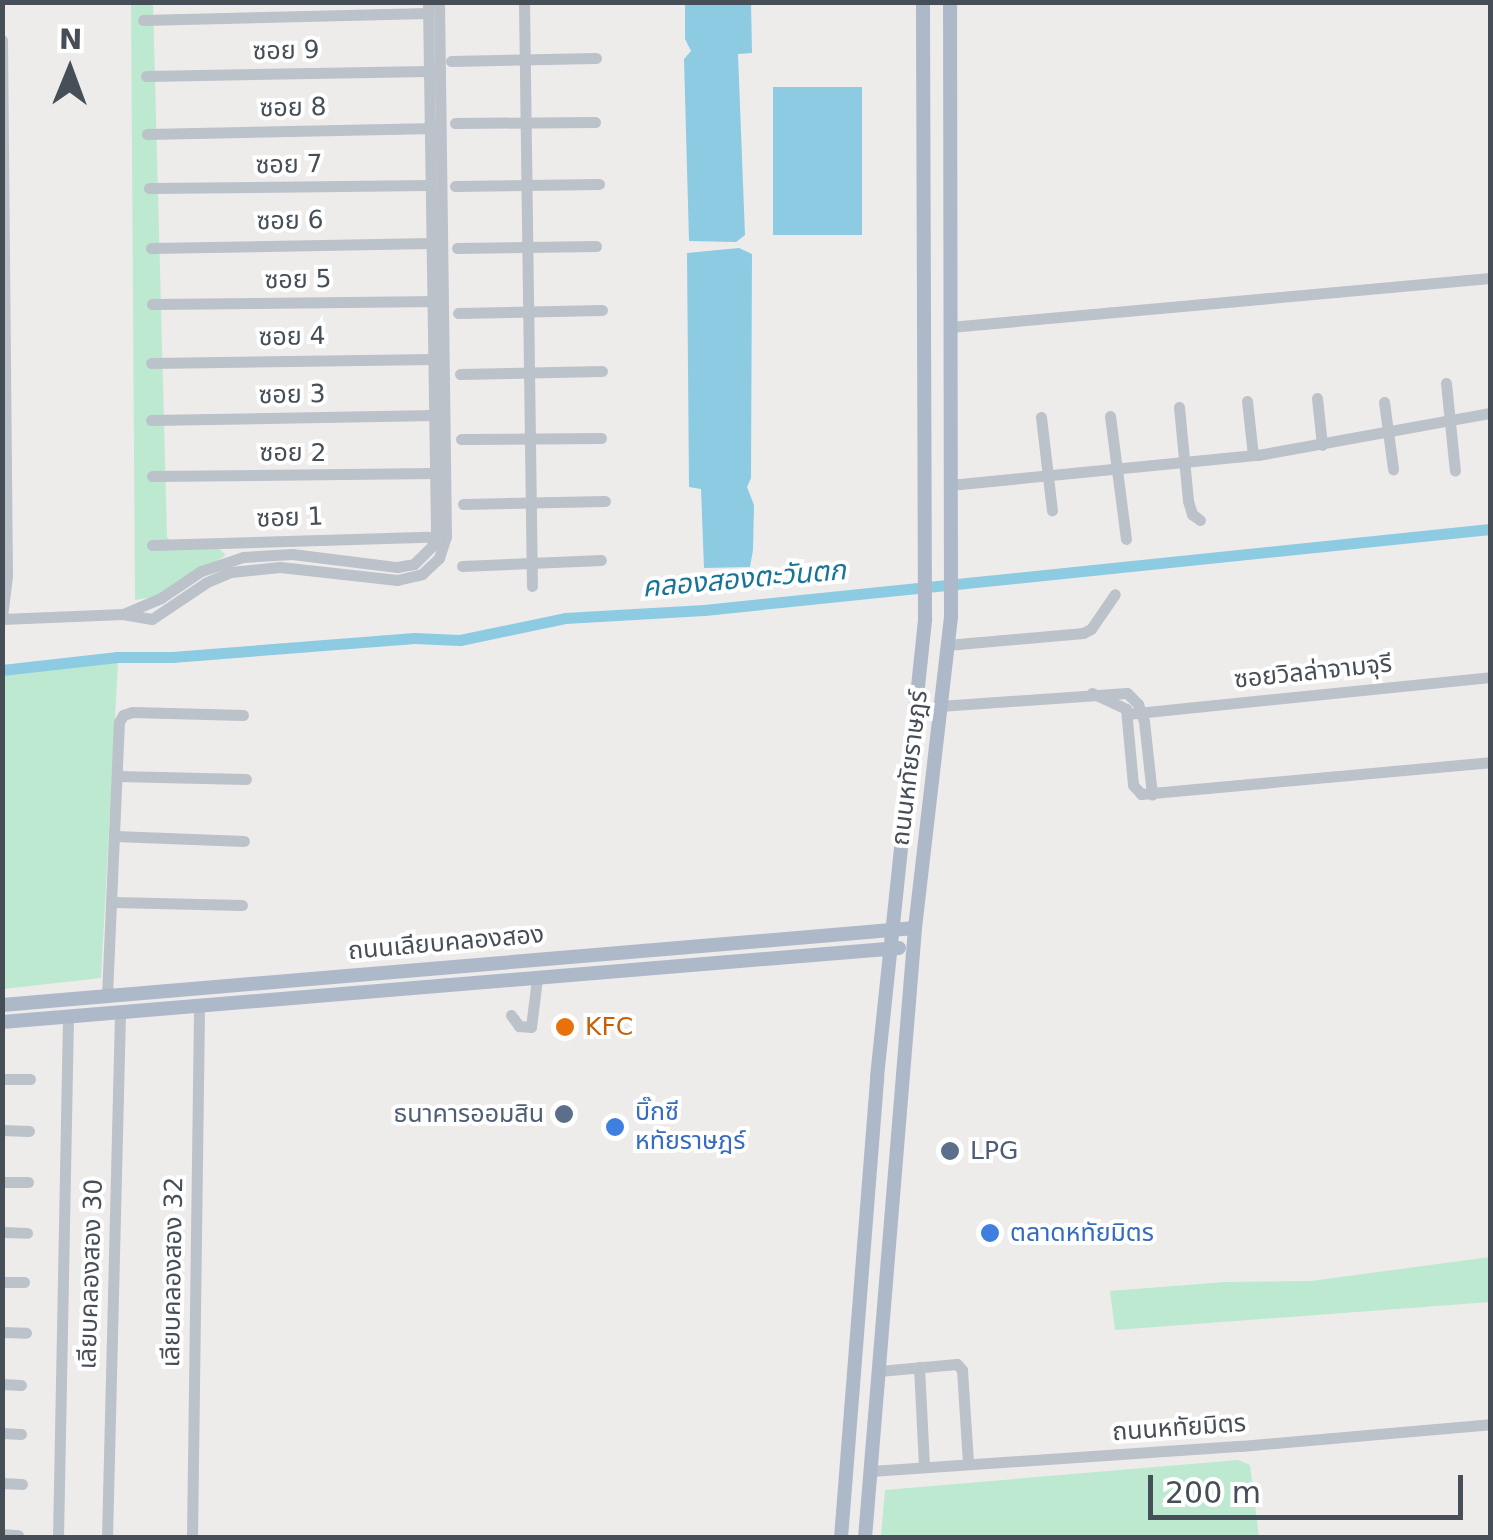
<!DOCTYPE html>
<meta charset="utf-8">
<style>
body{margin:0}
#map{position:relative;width:1493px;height:1540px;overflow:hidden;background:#eeebeb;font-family:"DejaVu Sans","Noto Sans Thai",sans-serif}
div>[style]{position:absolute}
.green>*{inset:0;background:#bce9d0}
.water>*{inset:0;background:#8dcbe2;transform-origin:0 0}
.canal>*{height:11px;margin:-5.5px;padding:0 5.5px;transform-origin:5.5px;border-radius:5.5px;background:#8dcbe2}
.minor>*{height:11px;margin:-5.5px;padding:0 5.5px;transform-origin:5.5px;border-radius:5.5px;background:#bbc2ca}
.major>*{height:14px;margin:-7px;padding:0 7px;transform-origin:7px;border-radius:7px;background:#adb9c8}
.dots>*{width:28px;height:28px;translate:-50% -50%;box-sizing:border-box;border:5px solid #fff;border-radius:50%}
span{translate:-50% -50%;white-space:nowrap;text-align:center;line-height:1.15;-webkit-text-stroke:8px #fff;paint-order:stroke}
.street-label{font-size:25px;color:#464e57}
.food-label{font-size:25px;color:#c56008}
.left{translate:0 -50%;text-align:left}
.shop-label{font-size:25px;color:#366cbe}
.service-label{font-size:25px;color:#4e5e75}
.right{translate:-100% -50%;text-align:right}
.water-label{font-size:28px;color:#197597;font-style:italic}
.frame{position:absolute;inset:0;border:5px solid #464e57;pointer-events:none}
.north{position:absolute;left:20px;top:20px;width:100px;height:100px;-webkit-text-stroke:8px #fff;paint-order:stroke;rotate:1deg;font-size:28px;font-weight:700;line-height:40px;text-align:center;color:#464e57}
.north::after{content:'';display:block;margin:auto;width:35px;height:45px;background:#464e57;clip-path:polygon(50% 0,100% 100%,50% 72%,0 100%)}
.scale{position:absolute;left:1148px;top:1475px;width:315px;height:45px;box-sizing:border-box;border:5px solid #464e57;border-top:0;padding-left:12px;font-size:30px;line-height:35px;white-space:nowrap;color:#464e57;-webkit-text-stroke:8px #fff;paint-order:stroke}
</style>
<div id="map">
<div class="green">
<i style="clip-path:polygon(131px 3px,153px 3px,167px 537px,174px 544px,218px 548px,226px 555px,159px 596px,135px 600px)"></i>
<i style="clip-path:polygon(118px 663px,101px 978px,3px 989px,3px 670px)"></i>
<i style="clip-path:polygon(1490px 1257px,1490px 1302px,1115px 1330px,1110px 1291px,1225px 1282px,1311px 1281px)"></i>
<i style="clip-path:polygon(1238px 1460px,1250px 1465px,1259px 1537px,881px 1537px,885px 1490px)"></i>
</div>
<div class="water">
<i style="clip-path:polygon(685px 3px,751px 3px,752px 53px,738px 54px,745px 235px,736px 242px,689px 241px,684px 59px,691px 51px,685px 39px)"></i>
<i style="left:862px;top:87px;width:148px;height:89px;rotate:90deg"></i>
<i style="clip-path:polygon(739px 248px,752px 254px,751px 478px,747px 487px,754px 505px,753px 550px,750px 567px,704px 568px,701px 489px,689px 487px,687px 253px)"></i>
</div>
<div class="canal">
<i style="left:2px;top:670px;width:116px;rotate:-6.4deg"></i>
<i style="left:117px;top:657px;width:55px"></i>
<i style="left:172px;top:657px;width:243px;rotate:-4.5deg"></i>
<i style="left:414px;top:638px;width:46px;rotate:2.5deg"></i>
<i style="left:460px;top:640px;width:107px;rotate:-11.8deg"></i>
<i style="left:565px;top:618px;width:139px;rotate:-3.3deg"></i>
<i style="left:704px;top:610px;width:790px;rotate:-5.88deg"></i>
</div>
<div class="minor">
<i style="left:524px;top:2px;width:584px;rotate:89.22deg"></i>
<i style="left:143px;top:20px;width:285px;rotate:-1.4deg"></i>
<i style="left:2px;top:40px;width:536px;rotate:89.47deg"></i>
<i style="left:7px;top:576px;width:38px;rotate:97deg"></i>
<i style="left:451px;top:61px;width:145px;rotate:-1.2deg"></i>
<i style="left:146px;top:76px;width:282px;rotate:-1deg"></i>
<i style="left:455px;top:123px;width:140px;rotate:-0.4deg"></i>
<i style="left:147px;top:134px;width:288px;rotate:-1.2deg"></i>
<i style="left:455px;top:186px;width:144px;rotate:-0.8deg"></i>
<i style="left:149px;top:188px;width:281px;rotate:-0.6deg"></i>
<i style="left:151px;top:248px;width:280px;rotate:-1deg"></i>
<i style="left:457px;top:248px;width:139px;rotate:-0.8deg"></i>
<i style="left:152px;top:304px;width:287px;rotate:-0.6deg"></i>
<i style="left:458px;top:313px;width:144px;rotate:-1.2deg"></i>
<i style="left:950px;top:327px;width:542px;rotate:-5.18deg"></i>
<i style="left:151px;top:363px;width:283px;rotate:-0.8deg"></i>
<i style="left:460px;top:374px;width:142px;rotate:-1.2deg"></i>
<i style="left:1446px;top:383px;width:88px;rotate:84.2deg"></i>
<i style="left:1317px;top:398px;width:47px;rotate:83.9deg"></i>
<i style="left:1247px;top:401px;width:54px;rotate:83.7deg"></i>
<i style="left:1384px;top:402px;width:68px;rotate:82.3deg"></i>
<i style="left:1179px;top:407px;width:94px;rotate:84.5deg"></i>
<i style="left:1188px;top:501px;width:14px;rotate:73deg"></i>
<i style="left:1192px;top:514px;width:10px;rotate:37deg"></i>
<i style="left:1110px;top:416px;width:124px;rotate:82.6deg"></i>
<i style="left:1041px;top:417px;width:94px;rotate:83.3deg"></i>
<i style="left:151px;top:420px;width:283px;rotate:-1deg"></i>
<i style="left:461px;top:439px;width:140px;rotate:-0.4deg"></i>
<i style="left:152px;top:476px;width:283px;rotate:-0.6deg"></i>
<i style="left:950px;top:485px;width:309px;rotate:-5.6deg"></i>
<i style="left:1258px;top:455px;width:236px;rotate:-10.3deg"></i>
<i style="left:463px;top:504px;width:142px;rotate:-1.2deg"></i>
<i style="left:152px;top:545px;width:276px;rotate:-1.7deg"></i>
<i style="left:462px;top:566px;width:139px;rotate:-2.5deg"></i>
<i style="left:123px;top:614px;width:41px;rotate:-22.8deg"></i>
<i style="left:161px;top:598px;width:48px;rotate:-34deg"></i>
<i style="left:201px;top:571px;width:44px;rotate:-18.4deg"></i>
<i style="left:243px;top:557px;width:49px;rotate:-3.5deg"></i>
<i style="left:292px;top:554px;width:106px;rotate:7.1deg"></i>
<i style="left:397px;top:567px;width:17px;rotate:-10deg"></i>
<i style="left:414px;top:564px;width:25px;rotate:-45deg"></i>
<i style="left:432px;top:546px;width:16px;rotate:-75deg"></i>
<i style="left:436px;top:531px;width:529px;rotate:-90.87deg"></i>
<i style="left:2px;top:619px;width:121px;rotate:-2.4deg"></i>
<i style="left:123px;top:614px;width:29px;rotate:10deg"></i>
<i style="left:152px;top:619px;width:66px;rotate:-33.9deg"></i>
<i style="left:207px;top:582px;width:26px;rotate:-23deg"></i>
<i style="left:231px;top:572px;width:49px;rotate:-5.8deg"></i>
<i style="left:280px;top:567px;width:118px;rotate:6.3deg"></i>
<i style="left:397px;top:580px;width:26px;rotate:-13deg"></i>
<i style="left:422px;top:574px;width:23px;rotate:-43deg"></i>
<i style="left:439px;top:558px;width:23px;rotate:-72deg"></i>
<i style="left:446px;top:536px;width:534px;rotate:-90.75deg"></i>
<i style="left:947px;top:645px;width:137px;rotate:-5deg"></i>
<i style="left:1083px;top:633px;width:9px;rotate:-27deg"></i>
<i style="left:1091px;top:629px;width:42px;rotate:-55.6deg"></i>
<i style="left:1092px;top:693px;width:38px;rotate:25deg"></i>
<i style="left:1126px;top:709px;width:76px;rotate:84.7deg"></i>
<i style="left:1133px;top:785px;width:12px;rotate:48deg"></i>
<i style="left:1141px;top:794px;width:350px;rotate:-5.2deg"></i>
<i style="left:940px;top:706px;width:187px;rotate:-4deg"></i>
<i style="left:1127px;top:693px;width:16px;rotate:45deg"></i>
<i style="left:1138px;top:704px;width:18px;rotate:71deg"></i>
<i style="left:1144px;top:721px;width:74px;rotate:83.8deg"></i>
<i style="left:1127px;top:714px;width:365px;rotate:-5.8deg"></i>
<i style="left:117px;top:776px;width:129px;rotate:1.3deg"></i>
<i style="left:115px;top:836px;width:129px;rotate:2.2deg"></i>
<i style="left:113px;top:902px;width:129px;rotate:1.3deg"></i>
<i style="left:107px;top:995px;width:273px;rotate:-87.5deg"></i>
<i style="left:119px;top:722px;width:8px;rotate:-60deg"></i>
<i style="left:123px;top:715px;width:9px;rotate:-18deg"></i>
<i style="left:132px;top:712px;width:111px;rotate:1.5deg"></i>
<i style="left:511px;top:1015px;width:14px;rotate:54deg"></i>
<i style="left:519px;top:1026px;width:12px;rotate:5deg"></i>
<i style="left:531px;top:1027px;width:48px;rotate:-82.9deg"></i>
<i style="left:2px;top:1079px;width:28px"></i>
<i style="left:2px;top:1130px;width:27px;rotate:2deg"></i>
<i style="left:2px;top:1182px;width:26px"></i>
<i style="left:2px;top:1232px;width:25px;rotate:2deg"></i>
<i style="left:2px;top:1282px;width:22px"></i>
<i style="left:2px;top:1332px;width:24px;rotate:2deg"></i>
<i style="left:919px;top:1367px;width:100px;rotate:87.1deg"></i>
<i style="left:879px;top:1371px;width:78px;rotate:-5.1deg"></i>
<i style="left:957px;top:1364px;width:8px;rotate:50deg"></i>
<i style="left:962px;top:1370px;width:94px;rotate:86.3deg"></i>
<i style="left:2px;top:1384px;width:19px;rotate:3deg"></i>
<i style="left:2px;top:1433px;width:19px;rotate:3deg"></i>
<i style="left:871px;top:1471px;width:371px;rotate:-3.9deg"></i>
<i style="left:1241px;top:1446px;width:250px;rotate:-5deg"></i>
<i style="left:2px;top:1483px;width:20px;rotate:3deg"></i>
<i style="left:2px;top:1534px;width:16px;rotate:4deg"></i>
<i style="left:58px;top:1538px;width:521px;rotate:-88.9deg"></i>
<i style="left:107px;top:1538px;width:526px;rotate:-88.58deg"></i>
<i style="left:192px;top:1538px;width:531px;rotate:-89.24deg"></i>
</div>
<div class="major">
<i style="left:2px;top:1005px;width:916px;rotate:-4.82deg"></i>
<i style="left:2px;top:1022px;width:900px;rotate:-4.72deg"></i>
<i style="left:841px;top:1538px;width:462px;rotate:-85.5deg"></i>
<i style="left:877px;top:1077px;width:461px;rotate:-84deg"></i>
<i style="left:925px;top:619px;width:617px;rotate:-90.19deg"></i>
<i style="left:865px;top:1538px;width:612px;rotate:-85.31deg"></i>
<i style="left:915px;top:928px;width:314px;rotate:-83.4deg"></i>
<i style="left:951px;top:616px;width:614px;rotate:-90.09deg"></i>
</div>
<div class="dots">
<i style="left:565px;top:1027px;background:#e8710a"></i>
<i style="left:564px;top:1114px;background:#5c6f8a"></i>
<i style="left:615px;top:1127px;background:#3f7fe0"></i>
<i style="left:950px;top:1151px;background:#5c6f8a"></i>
<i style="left:990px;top:1233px;background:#3f7fe0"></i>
</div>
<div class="street-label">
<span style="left:286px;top:51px;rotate:-1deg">ซอย 9</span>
<span style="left:293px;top:108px;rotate:-1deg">ซอย 8</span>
<span style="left:289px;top:165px;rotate:-1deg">ซอย 7</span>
<span style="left:290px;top:221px;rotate:-1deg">ซอย 6</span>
<span style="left:298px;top:280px;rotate:-1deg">ซอย 5</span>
<span style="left:292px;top:337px;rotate:-1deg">ซอย 4</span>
<span style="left:292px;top:395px;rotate:-1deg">ซอย 3</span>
<span style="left:293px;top:453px">ซอย 2</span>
<span style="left:290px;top:518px;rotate:-2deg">ซอย 1</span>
<span style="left:1313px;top:672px;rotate:-6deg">ซอยวิลล่าจามจุรี</span>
<span style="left:910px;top:768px;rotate:-83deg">ถนนหทัยราษฎร์</span>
<span style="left:446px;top:943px;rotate:-5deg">ถนนเลียบคลองสอง</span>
<span style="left:173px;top:1272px;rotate:-89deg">เลียบคลองสอง 32</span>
<span style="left:91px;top:1274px;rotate:-88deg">เลียบคลองสอง 30</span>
<span style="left:1179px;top:1428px;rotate:-4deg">ถนนหทัยมิตร</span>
</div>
<div class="food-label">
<span class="left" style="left:585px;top:1027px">KFC</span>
</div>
<div class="shop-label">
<span class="left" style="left:635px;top:1127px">บิ๊กซี<br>หทัยราษฎร์</span>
<span class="left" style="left:1010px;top:1233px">ตลาดหทัยมิตร</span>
</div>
<div class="service-label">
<span class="right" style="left:544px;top:1114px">ธนาคารออมสิน</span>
<span class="left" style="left:970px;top:1151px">LPG</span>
</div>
<div class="water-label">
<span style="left:744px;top:579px;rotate:-5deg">คลองสองตะวันตก</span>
</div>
<div class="frame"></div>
<div class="north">N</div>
<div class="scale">200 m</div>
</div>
